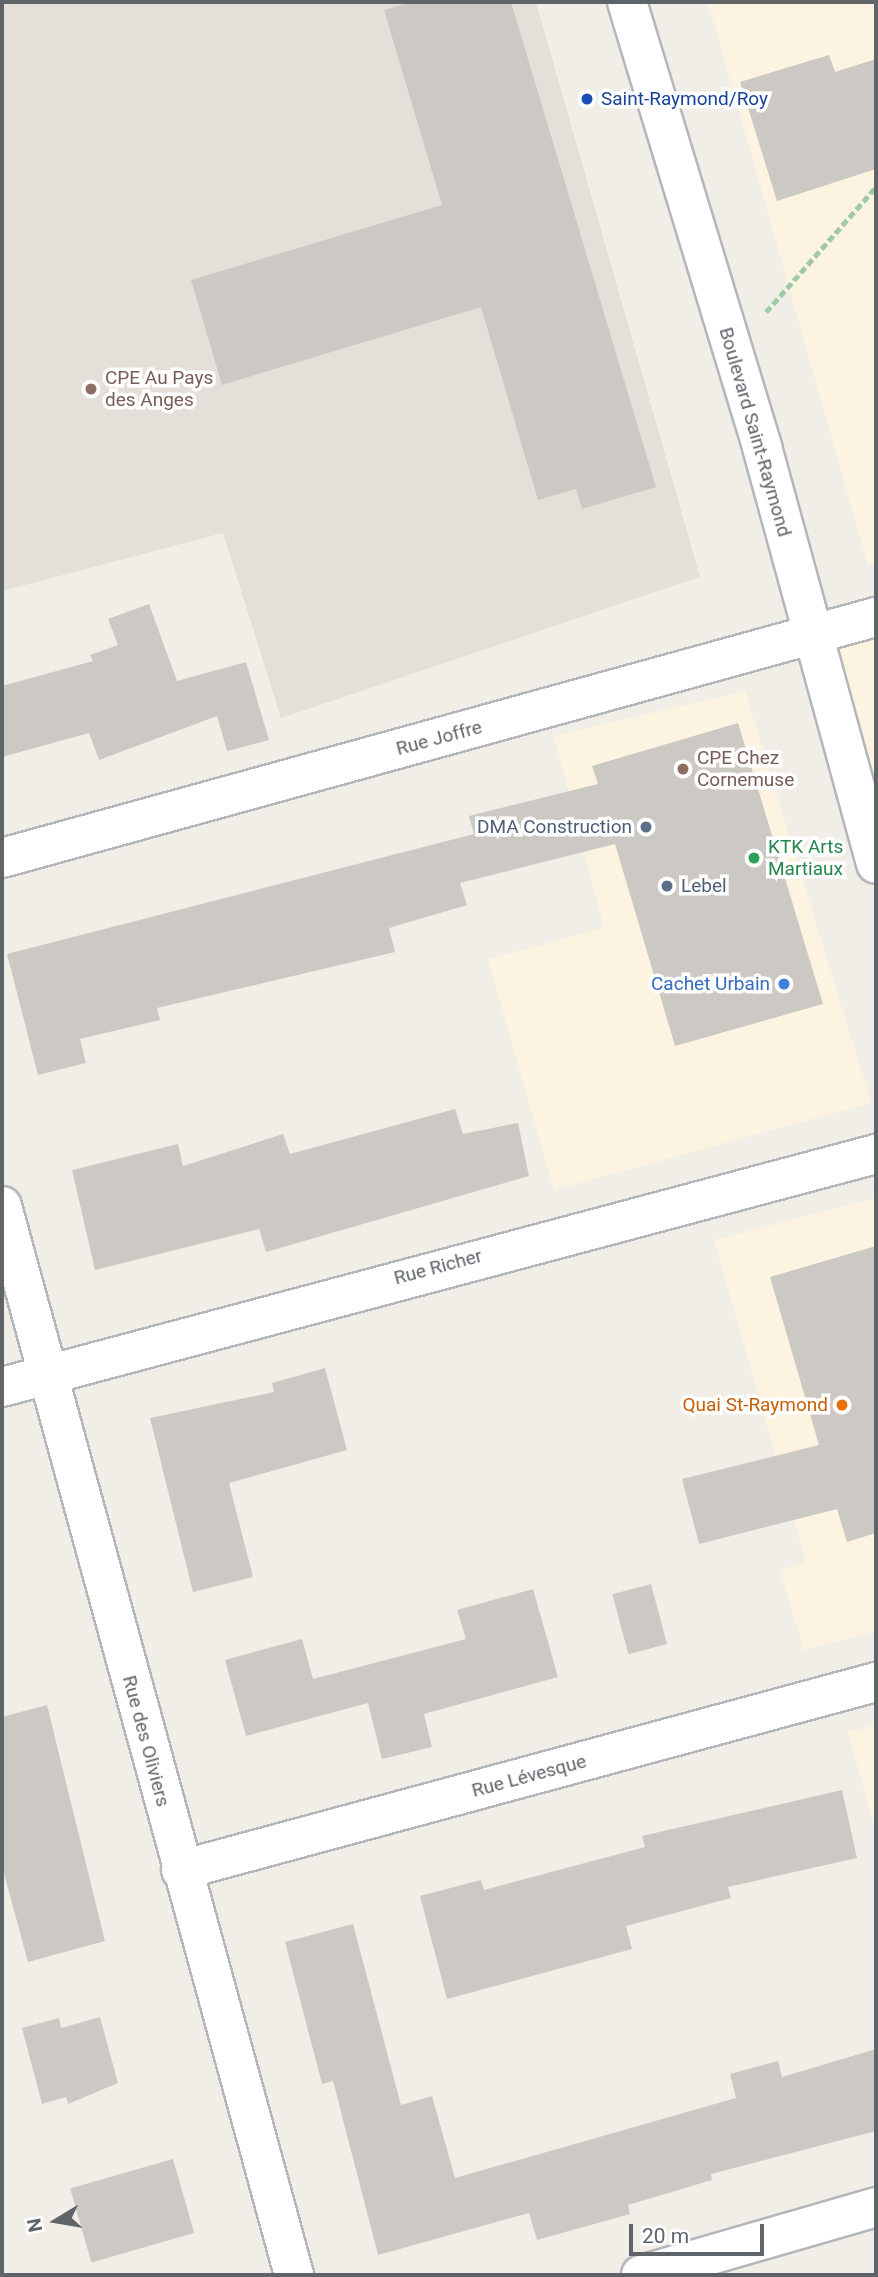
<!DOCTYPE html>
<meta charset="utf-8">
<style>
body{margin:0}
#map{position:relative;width:878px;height:2277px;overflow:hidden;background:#f1eee8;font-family:Roboto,sans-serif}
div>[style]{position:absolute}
.commercial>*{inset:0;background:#fdf3e1}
.education>*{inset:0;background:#e4dfd9}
.building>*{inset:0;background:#ccc9c5;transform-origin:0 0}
.path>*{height:4.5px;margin-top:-2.25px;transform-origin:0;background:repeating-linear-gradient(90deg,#a0caa6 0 7px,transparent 0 10.5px)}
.roads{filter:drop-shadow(2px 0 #b3b6ba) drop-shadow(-2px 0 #b3b6ba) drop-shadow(0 2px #b3b6ba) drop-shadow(0 -2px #b3b6ba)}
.street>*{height:38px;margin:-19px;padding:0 19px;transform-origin:19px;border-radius:19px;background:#fff}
.secondary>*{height:38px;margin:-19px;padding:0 19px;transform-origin:19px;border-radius:19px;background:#fff}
.dots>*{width:19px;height:19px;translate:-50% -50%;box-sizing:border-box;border:4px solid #fff;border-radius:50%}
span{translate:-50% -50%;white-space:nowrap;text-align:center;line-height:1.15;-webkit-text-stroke:7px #fff;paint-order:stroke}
.transit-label{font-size:19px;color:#164399}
.left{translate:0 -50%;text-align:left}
.education-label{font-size:19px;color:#785e54}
.street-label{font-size:19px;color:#5f6468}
.service-label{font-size:19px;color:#4e5e75}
.right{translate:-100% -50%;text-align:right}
.leisure-label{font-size:19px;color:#27864d}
.shop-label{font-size:19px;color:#366cbe}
.food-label{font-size:19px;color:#c56008}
.frame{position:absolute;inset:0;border:4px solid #5f6468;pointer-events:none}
.north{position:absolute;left:21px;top:2186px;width:70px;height:70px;-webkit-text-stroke:5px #fff;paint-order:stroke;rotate:259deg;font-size:19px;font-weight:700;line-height:28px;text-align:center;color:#5f6468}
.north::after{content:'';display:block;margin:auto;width:24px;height:32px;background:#5f6468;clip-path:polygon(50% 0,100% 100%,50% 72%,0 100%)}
.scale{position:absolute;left:629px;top:2224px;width:135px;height:32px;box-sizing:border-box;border:4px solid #5f6468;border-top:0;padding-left:9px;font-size:21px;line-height:24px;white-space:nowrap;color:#5f6468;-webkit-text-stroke:5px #fff;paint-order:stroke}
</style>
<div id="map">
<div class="commercial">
<i style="clip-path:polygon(708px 2px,876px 2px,876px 562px,868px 565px)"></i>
<i style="clip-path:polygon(876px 617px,876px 865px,810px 635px)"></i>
<i style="clip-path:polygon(745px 691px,871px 1103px,554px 1190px,488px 959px,604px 928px,554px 736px)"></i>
<i style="clip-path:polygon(876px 1198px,876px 1631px,804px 1650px,780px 1570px,806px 1562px,714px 1240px)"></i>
<i style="clip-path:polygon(876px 1725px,876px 1832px,848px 1732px)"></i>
</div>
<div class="education">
<i style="clip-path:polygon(2px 2px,536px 2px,700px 577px,281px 718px,223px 533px,2px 591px)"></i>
</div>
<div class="building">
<i style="clip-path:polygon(411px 2px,511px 2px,656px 487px,582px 509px,576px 489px,538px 500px,481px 307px,222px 385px,191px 280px,442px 205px,384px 10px)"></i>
<i style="clip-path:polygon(829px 55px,835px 72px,876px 59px,876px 169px,777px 201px,740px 82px)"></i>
<i style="clip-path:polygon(149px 604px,177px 681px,246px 662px,269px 740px,227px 751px,217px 716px,99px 760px,89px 733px,2px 757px,2px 686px,93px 661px,90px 655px,118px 645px,108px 619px)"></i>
<i style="clip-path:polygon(738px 723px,823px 1004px,675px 1046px,615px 844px,460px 883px,467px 905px,389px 928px,395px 952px,157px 1008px,160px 1020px,80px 1039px,86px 1063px,38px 1075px,7px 954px,474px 834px,469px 816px,598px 784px,592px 766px)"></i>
<i style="clip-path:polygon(455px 1109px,463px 1134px,518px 1123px,529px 1176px,266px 1252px,259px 1229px,95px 1270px,72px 1170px,178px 1144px,183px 1166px,283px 1134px,290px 1154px)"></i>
<i style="clip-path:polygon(876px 1246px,876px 1533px,847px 1542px,837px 1509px,699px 1544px,682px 1479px,819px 1445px,770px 1277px)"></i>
<i style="clip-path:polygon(325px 1368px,347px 1450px,229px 1483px,253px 1577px,193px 1592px,150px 1418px,274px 1392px,272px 1383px)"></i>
<i style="left:651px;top:1584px;width:62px;height:40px;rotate:75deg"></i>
<i style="clip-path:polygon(533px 1589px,558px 1677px,424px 1714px,432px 1747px,382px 1759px,368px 1703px,246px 1736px,225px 1660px,302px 1639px,313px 1679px,466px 1639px,457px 1610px)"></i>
<i style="clip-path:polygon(47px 1705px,105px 1941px,28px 1962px,2px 1866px,2px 1717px)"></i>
<i style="clip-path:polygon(842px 1790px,857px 1858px,728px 1887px,731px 1898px,626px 1926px,632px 1949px,447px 1999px,420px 1896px,481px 1880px,484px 1890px,645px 1847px,642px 1836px)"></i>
<i style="clip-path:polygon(353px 1924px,401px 2105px,432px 2096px,455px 2178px,736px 2098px,730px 2074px,778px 2061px,782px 2077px,876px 2049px,876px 2131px,711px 2174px,712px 2180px,628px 2205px,630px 2214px,537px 2240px,529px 2213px,378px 2255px,333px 2081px,322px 2084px,285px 1942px)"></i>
<i style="clip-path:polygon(100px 2017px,118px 2083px,68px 2104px,66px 2097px,42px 2104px,22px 2028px,59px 2018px,61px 2028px)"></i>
<i style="left:173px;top:2159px;width:77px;height:107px;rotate:74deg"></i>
</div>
<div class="path">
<i style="left:766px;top:312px;width:167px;rotate:-48.7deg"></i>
</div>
<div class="roads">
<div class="street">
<i style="left:2px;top:858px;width:907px;rotate:-15.42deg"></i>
<i style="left:2px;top:1206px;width:1108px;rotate:74.72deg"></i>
<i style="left:2px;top:1387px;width:905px;rotate:-14.93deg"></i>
<i style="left:181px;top:1870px;width:720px;rotate:-15.14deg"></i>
<i style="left:641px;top:2275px;width:245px;rotate:-16.1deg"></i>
</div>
<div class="secondary">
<i style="left:627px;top:2px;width:465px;rotate:73.1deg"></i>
<i style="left:762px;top:447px;width:432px;rotate:74.7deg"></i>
</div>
</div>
<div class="dots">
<i style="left:587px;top:99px;background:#1a4fb4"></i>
<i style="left:91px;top:389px;background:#8d6e63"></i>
<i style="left:683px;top:769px;background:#8d6e63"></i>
<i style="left:646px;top:827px;background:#5c6f8a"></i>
<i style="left:754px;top:858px;background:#2e9e5b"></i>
<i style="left:667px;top:886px;background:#5c6f8a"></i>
<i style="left:784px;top:984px;background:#3f7fe0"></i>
<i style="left:842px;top:1405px;background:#e8710a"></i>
</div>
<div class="transit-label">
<span class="left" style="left:601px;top:99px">Saint-Raymond/Roy</span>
</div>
<div class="education-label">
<span class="left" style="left:105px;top:389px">CPE Au Pays<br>des Anges</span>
<span class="left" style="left:697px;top:769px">CPE Chez<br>Cornemuse</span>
</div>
<div class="street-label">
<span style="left:755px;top:432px;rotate:74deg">Boulevard Saint-Raymond</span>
<span style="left:439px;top:738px;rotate:-15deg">Rue Joffre</span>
<span style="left:438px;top:1267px;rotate:-15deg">Rue Richer</span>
<span style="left:146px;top:1741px;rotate:75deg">Rue des Oliviers</span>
<span style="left:529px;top:1776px;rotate:-15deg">Rue Lévesque</span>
</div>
<div class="service-label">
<span class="right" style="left:632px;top:827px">DMA Construction</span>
<span class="left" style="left:681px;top:886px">Lebel</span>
</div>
<div class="leisure-label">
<span class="left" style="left:768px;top:858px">KTK Arts<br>Martiaux</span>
</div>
<div class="shop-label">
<span class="right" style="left:770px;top:984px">Cachet Urbain</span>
</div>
<div class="food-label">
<span class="right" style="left:828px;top:1405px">Quai St-Raymond</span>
</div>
<div class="frame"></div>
<div class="north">N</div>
<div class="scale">20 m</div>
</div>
